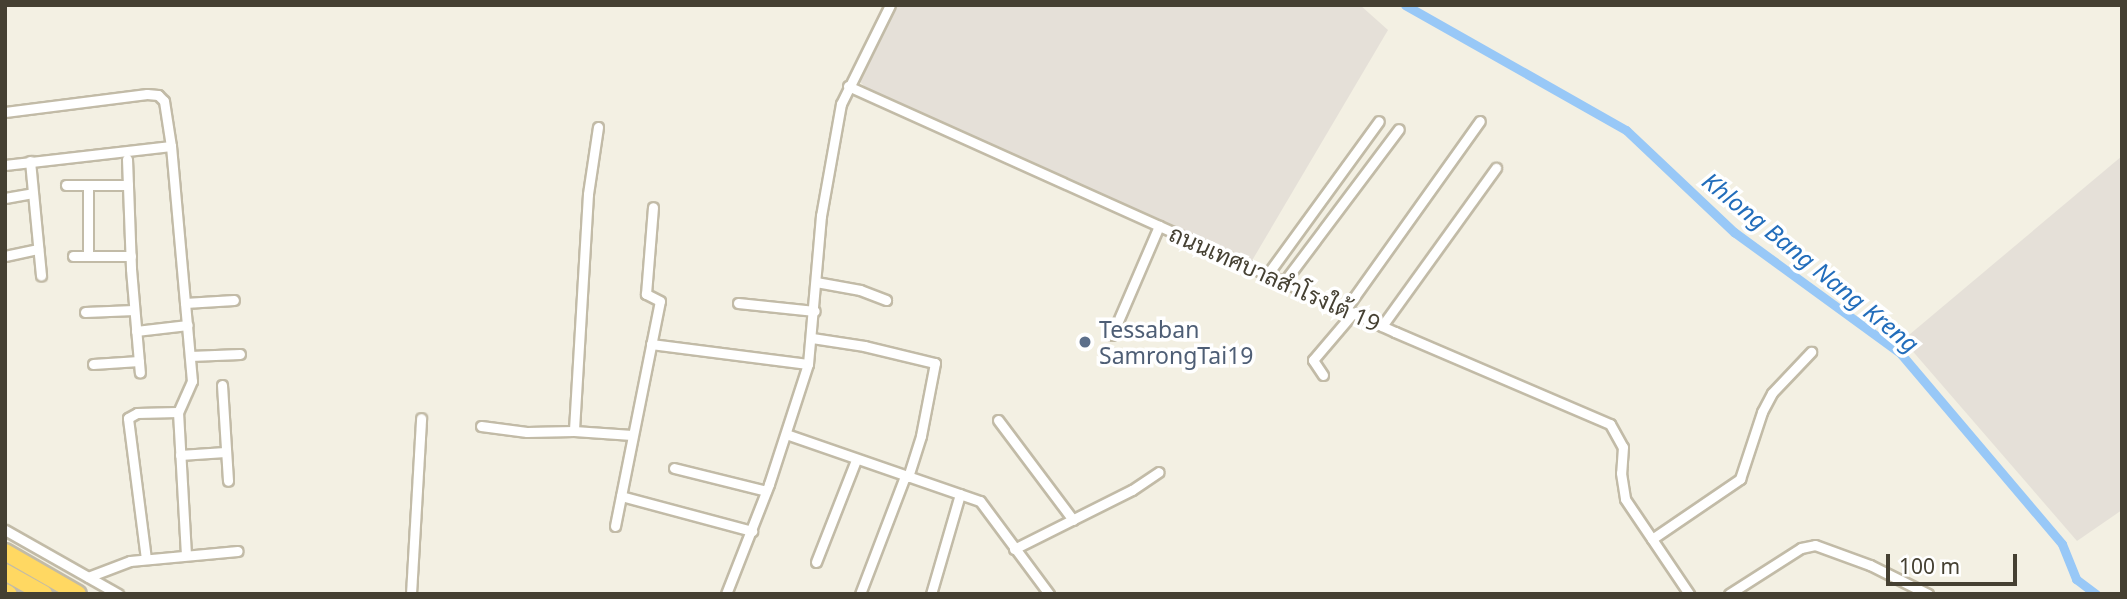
<!DOCTYPE html>
<meta charset="utf-8">
<style>
body{margin:0}
#map{position:relative;width:2127px;height:599px;overflow:hidden;background:#f3f0e3;font-family:"Noto Sans",Sarabun,sans-serif}
div>[style]{position:absolute}
.industrial>*{inset:0;background:#e5e0d8}
.canal>*{height:9px;margin:-4.5px;padding:0 4.5px;transform-origin:4.5px;border-radius:4.5px;background:#98c8f7}
.roads{filter:drop-shadow(2px 0 #c2bba7) drop-shadow(-2px 0 #c2bba7) drop-shadow(0 2px #c2bba7) drop-shadow(0 -2px #c2bba7)}
.minor>*{height:9px;margin:-4.5px;padding:0 4.5px;transform-origin:4.5px;border-radius:4.5px;background:#fff}
.motorway>*{height:16px;margin:-8px;padding:0 8px;transform-origin:8px;border-radius:8px;background:#ffd862}
.dots>*{width:19px;height:19px;translate:-50% -50%;box-sizing:border-box;border:4px solid #fff;border-radius:50%}
span{translate:-50% -50%;white-space:nowrap;text-align:center;line-height:1.15;-webkit-text-stroke:7px #fff;paint-order:stroke}
.street-label{font-size:23px;color:#454032}
.service-label{font-size:23px;color:#4e5e75}
.left{translate:0 -50%;text-align:left}
.water-label{font-size:24px;color:#226dbb;font-style:italic}
.frame{position:absolute;inset:0;border:7px solid #454032;pointer-events:none}
.scale{position:absolute;left:1886px;top:554px;width:131px;height:32px;box-sizing:border-box;border:4px solid #454032;border-top:0;padding-left:9px;font-size:21px;line-height:24px;white-space:nowrap;color:#454032;-webkit-text-stroke:5px #fff;paint-order:stroke}
</style>
<div id="map">
<div class="industrial">
<i style="clip-path:polygon(889px 5px,1360px 5px,1388px 30px,1250px 264px,870px 92px,859px 81px,858px 72px)"></i>
<i style="clip-path:polygon(2122px 156px,2122px 510px,2077px 541px,1903px 340px)"></i>
</div>
<div class="canal">
<i style="left:1405px;top:5px;width:254px;rotate:29.5deg"></i>
<i style="left:1626px;top:130px;width:149px;rotate:43.4deg"></i>
<i style="left:1734px;top:232px;width:207px;rotate:36.1deg"></i>
<i style="left:1901px;top:354px;width:249px;rotate:49.7deg"></i>
<i style="left:2062px;top:544px;width:38px;rotate:68deg"></i>
<i style="left:2076px;top:579px;width:25px;rotate:37deg"></i>
</div>
<div class="roads">
<div class="minor">
<i style="left:848px;top:86px;width:600px;rotate:24.21deg"></i>
<i style="left:1395px;top:332px;width:234px;rotate:23.2deg"></i>
<i style="left:1610px;top:424px;width:26px;rotate:61deg"></i>
<i style="left:1623px;top:447px;width:26px;rotate:94deg"></i>
<i style="left:1621px;top:473px;width:26px;rotate:81deg"></i>
<i style="left:1625px;top:499px;width:115px;rotate:56deg"></i>
<i style="left:5px;top:112px;width:143px;rotate:-7.2deg"></i>
<i style="left:147px;top:94px;width:11px;rotate:5deg"></i>
<i style="left:158px;top:95px;width:8px;rotate:45deg"></i>
<i style="left:164px;top:101px;width:46px;rotate:81.2deg"></i>
<i style="left:171px;top:146px;width:236px;rotate:84.9deg"></i>
<i style="left:192px;top:381px;width:34px;rotate:114deg"></i>
<i style="left:178px;top:412px;width:142px;rotate:86.8deg"></i>
<i style="left:598px;top:127px;width:68px;rotate:98.5deg"></i>
<i style="left:588px;top:194px;width:237px;rotate:93.4deg"></i>
<i style="left:574px;top:431px;width:58px;rotate:3.9deg"></i>
<i style="left:127px;top:159px;width:110px;rotate:87.9deg"></i>
<i style="left:131px;top:269px;width:104px;rotate:85.1deg"></i>
<i style="left:30px;top:161px;width:115px;rotate:84.5deg"></i>
<i style="left:5px;top:165px;width:167px;rotate:-6.5deg"></i>
<i style="left:66px;top:185px;width:62px"></i>
<i style="left:88px;top:185px;width:71px;rotate:90deg"></i>
<i style="left:5px;top:198px;width:28px;rotate:-10deg"></i>
<i style="left:5px;top:256px;width:34px;rotate:-12deg"></i>
<i style="left:73px;top:256px;width:58px"></i>
<i style="left:1267px;top:275px;width:190px;rotate:-54deg"></i>
<i style="left:816px;top:282px;width:45px;rotate:10.3deg"></i>
<i style="left:860px;top:290px;width:28px;rotate:21deg"></i>
<i style="left:1284px;top:282px;width:191px;rotate:-53.1deg"></i>
<i style="left:185px;top:303px;width:49px;rotate:-3.5deg"></i>
<i style="left:738px;top:303px;width:77px;rotate:5.9deg"></i>
<i style="left:1345px;top:310px;width:232px;rotate:-54.5deg"></i>
<i style="left:85px;top:312px;width:49px;rotate:-2.3deg"></i>
<i style="left:1382px;top:326px;width:195px;rotate:-54.2deg"></i>
<i style="left:136px;top:331px;width:52px;rotate:-6.6deg"></i>
<i style="left:1112px;top:335px;width:119px;rotate:-66.7deg"></i>
<i style="left:812px;top:338px;width:53px;rotate:8.7deg"></i>
<i style="left:864px;top:346px;width:73px;rotate:13.5deg"></i>
<i style="left:935px;top:363px;width:74px;rotate:100.9deg"></i>
<i style="left:921px;top:436px;width:43px;rotate:107.6deg"></i>
<i style="left:651px;top:344px;width:158px;rotate:7.3deg"></i>
<i style="left:190px;top:356px;width:50px;rotate:-2.3deg"></i>
<i style="left:93px;top:364px;width:46px;rotate:-3.7deg"></i>
<i style="left:1323px;top:375px;width:18px;rotate:-124deg"></i>
<i style="left:1313px;top:360px;width:62px;rotate:-49.6deg"></i>
<i style="left:222px;top:385px;width:96px;rotate:86.4deg"></i>
<i style="left:998px;top:420px;width:125px;rotate:53.1deg"></i>
<i style="left:481px;top:426px;width:46px;rotate:7.4deg"></i>
<i style="left:527px;top:432px;width:47px;rotate:-1.2deg"></i>
<i style="left:786px;top:434px;width:205px;rotate:19.1deg"></i>
<i style="left:980px;top:501px;width:116px;rotate:53.4deg"></i>
<i style="left:180px;top:455px;width:45px;rotate:-3.8deg"></i>
<i style="left:674px;top:468px;width:95px;rotate:14deg"></i>
<i style="left:621px;top:496px;width:136px;rotate:15deg"></i>
<i style="left:615px;top:526px;width:229px;rotate:-78.7deg"></i>
<i style="left:660px;top:301px;width:16px;rotate:-153deg"></i>
<i style="left:646px;top:294px;width:87px;rotate:-85.4deg"></i>
<i style="left:5px;top:530px;width:130px;rotate:29.5deg"></i>
<i style="left:1652px;top:539px;width:107px;rotate:-34.3deg"></i>
<i style="left:1740px;top:479px;width:71px;rotate:-71.8deg"></i>
<i style="left:1762px;top:412px;width:21px;rotate:-62deg"></i>
<i style="left:1772px;top:393px;width:57px;rotate:-46.4deg"></i>
<i style="left:1014px;top:549px;width:132px;rotate:-26.6deg"></i>
<i style="left:1132px;top:490px;width:32px;rotate:-34deg"></i>
<i style="left:146px;top:559px;width:142px;rotate:-97.3deg"></i>
<i style="left:128px;top:418px;width:10px;rotate:-29deg"></i>
<i style="left:137px;top:413px;width:41px;rotate:-1.4deg"></i>
<i style="left:816px;top:562px;width:110px;rotate:-68.6deg"></i>
<i style="left:88px;top:577px;width:45px;rotate:-20.9deg"></i>
<i style="left:130px;top:561px;width:108px;rotate:-5.3deg"></i>
<i style="left:411px;top:594px;width:176px;rotate:-86.7deg"></i>
<i style="left:726px;top:594px;width:118px;rotate:-68.6deg"></i>
<i style="left:769px;top:484px;width:126px;rotate:-72deg"></i>
<i style="left:808px;top:364px;width:149px;rotate:-85deg"></i>
<i style="left:821px;top:216px;width:114px;rotate:-79.9deg"></i>
<i style="left:841px;top:104px;width:110px;rotate:-63.7deg"></i>
<i style="left:860px;top:594px;width:126px;rotate:-69.1deg"></i>
<i style="left:931px;top:594px;width:104px;rotate:-73.8deg"></i>
<i style="left:1729px;top:594px;width:85px;rotate:-32.6deg"></i>
<i style="left:1801px;top:548px;width:14px;rotate:-12deg"></i>
<i style="left:1815px;top:545px;width:59px;rotate:20deg"></i>
<i style="left:1870px;top:565px;width:65px;rotate:26.6deg"></i>
</div>
<div class="motorway">
<i style="left:5px;top:552px;width:84px;rotate:29.9deg"></i>
<i style="left:5px;top:572px;width:45px;rotate:29.4deg"></i>
<i style="left:5px;top:592px;width:4px;rotate:27deg"></i>
</div>
</div>
<div class="dots">
<i style="left:1085px;top:342px;background:#5c6f8a"></i>
</div>
<div class="street-label">
<span style="left:1275px;top:278px;rotate:24deg">ถนนเทศบาลสำโรงใต้ 19</span>
</div>
<div class="service-label">
<span class="left" style="left:1099px;top:342px">Tessaban<br>SamrongTai19</span>
</div>
<div class="water-label">
<span style="left:1811px;top:262px;rotate:39deg">Khlong Bang Nang Kreng</span>
</div>
<div class="frame"></div>
<div class="scale">100 m</div>
</div>
